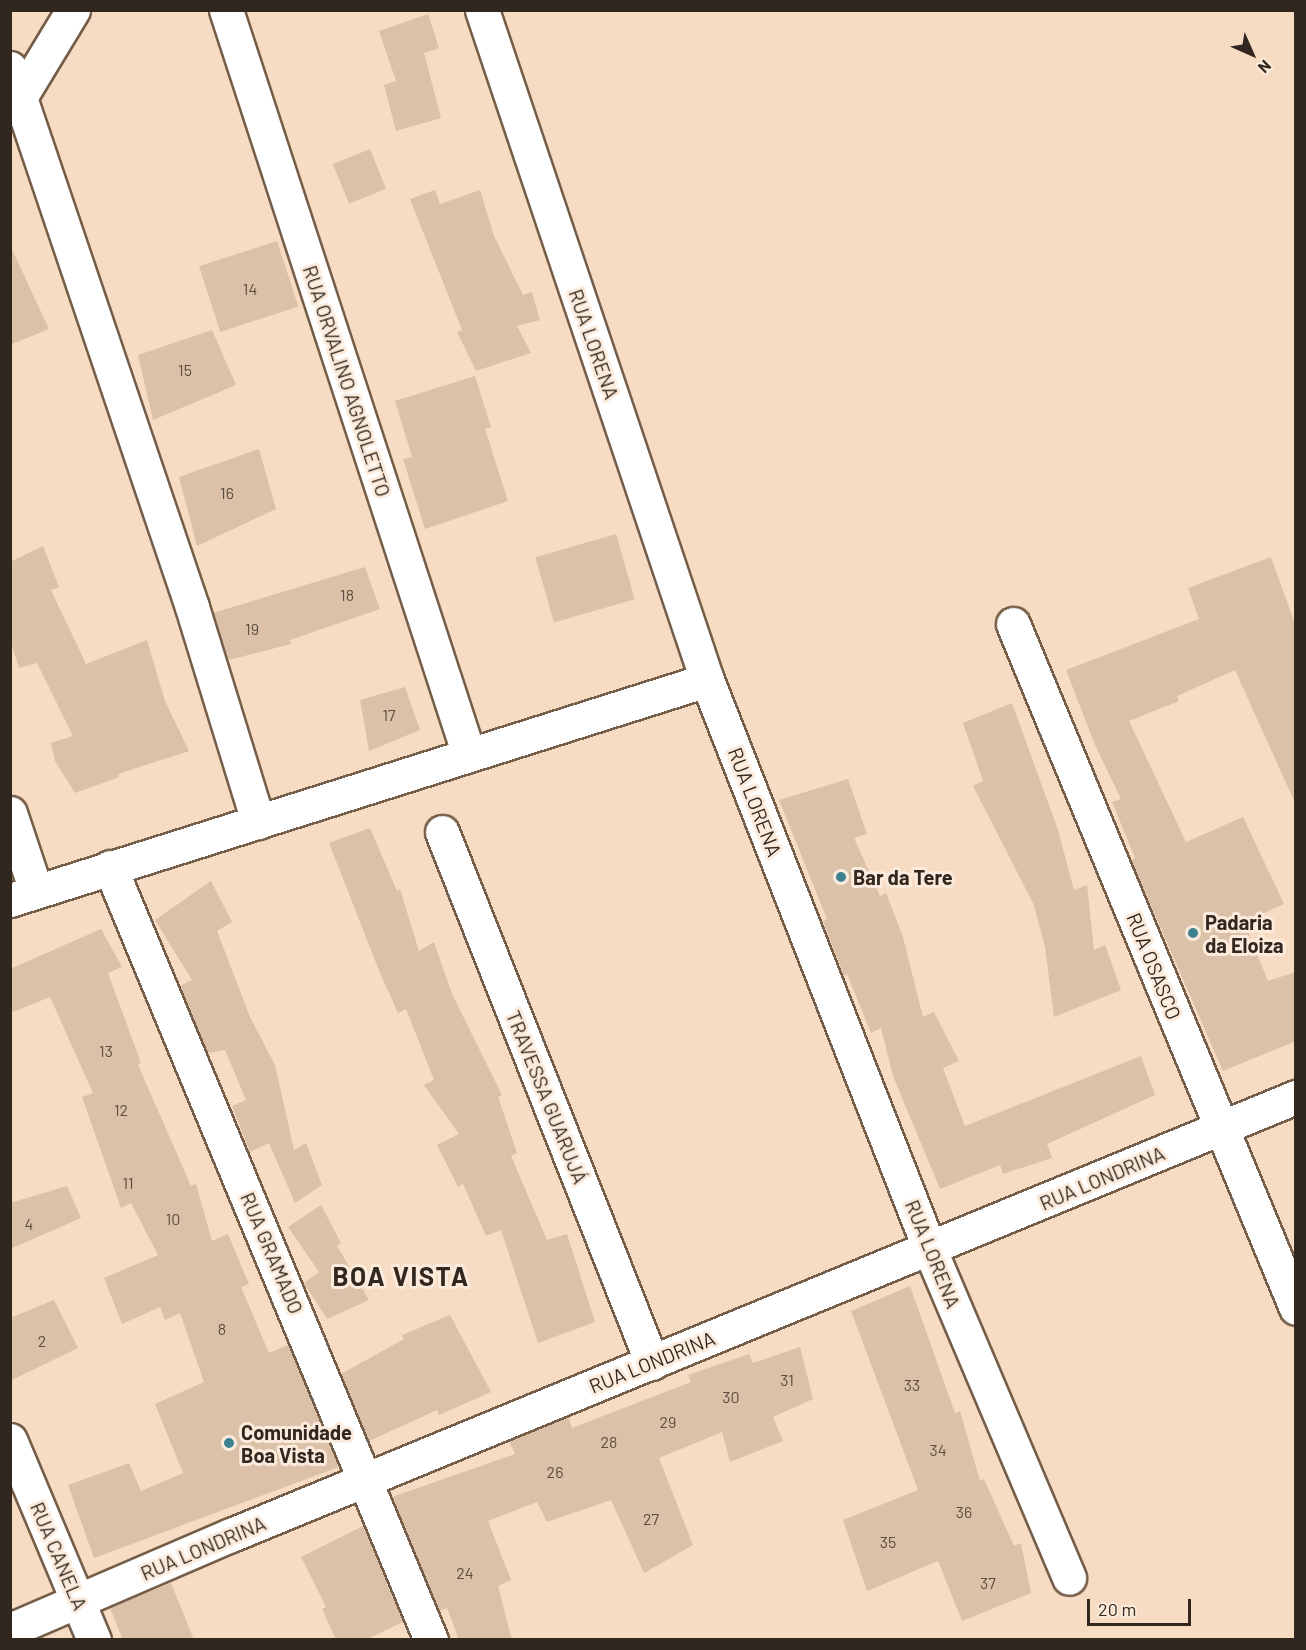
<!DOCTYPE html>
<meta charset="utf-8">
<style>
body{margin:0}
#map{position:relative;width:1306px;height:1650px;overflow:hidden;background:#f7dcc3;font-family:Barlow,sans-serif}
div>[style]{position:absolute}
.building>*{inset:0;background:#dbc1a8;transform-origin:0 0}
.roads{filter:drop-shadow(2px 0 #755e49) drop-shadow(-2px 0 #755e49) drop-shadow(0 2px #755e49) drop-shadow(0 -2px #755e49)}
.minor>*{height:33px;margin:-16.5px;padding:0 16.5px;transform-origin:16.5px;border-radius:16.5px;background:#fff}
.dots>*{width:16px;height:16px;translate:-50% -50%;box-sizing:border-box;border:3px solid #fcebdc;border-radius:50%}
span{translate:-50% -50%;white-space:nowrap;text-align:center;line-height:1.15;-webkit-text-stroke:6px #fcebdc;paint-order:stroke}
.number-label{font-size:16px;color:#5c4e40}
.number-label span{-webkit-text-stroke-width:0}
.street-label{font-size:20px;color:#31271e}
.poi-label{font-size:20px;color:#31271e;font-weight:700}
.left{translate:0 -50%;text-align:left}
.district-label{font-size:26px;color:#31271e;font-weight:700;letter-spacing:1.5px}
.frame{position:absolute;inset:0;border:12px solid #31271e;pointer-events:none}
.north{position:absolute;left:1222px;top:24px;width:60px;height:60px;-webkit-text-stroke:4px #fcebdc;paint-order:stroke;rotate:135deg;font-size:16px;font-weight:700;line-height:24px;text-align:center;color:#31271e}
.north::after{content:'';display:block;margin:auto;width:21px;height:27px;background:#31271e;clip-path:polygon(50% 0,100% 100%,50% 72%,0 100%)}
.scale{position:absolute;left:1087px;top:1599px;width:104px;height:27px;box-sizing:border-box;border:3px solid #31271e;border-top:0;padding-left:8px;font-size:18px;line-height:21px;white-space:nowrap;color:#31271e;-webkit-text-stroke:4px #fcebdc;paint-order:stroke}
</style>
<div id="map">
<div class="building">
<i style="clip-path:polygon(428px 14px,439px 48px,424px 53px,441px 118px,396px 131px,384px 85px,396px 81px,379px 31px)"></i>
<i style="left:370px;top:149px;width:43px;height:40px;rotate:68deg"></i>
<i style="clip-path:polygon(435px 190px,440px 204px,480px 190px,494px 236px,523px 295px,532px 292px,540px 320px,517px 326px,531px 353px,476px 371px,457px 332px,462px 330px,410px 199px)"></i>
<i style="left:277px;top:241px;width:69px;height:82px;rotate:72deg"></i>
<i style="clip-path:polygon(10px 245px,49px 329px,10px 345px)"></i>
<i style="clip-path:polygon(212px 330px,236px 385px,153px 420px,138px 355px)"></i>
<i style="clip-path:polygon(475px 376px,491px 427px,485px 429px,508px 501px,425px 529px,403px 459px,412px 457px,395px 401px)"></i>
<i style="clip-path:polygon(259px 449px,276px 509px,197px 546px,179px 477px)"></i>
<i style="left:616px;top:534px;width:68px;height:84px;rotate:74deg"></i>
<i style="clip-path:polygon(43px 546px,59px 587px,51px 590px,86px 664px,147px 640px,165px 701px,189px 751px,118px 774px,119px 777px,75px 793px,55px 761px,51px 743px,73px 736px,37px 663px,19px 668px,10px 639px,10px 562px)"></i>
<i style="clip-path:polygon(1271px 557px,1296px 627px,1296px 805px,1235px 670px,1177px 696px,1179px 701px,1129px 721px,1186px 842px,1243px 817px,1284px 904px,1244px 922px,1268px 981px,1296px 972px,1296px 1041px,1223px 1071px,1131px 860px,1135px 858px,1112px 802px,1121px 799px,1095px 745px,1066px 670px,1199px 619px,1188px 588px)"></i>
<i style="clip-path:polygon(365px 567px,380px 609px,290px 640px,291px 644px,229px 660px,213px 613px)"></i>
<i style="clip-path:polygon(405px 687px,420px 730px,369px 751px,360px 700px)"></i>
<i style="clip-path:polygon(1012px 703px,1058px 830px,1074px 890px,1087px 885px,1094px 950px,1105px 945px,1121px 990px,1054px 1017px,1045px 947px,1034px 905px,973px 786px,983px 781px,963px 723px)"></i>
<i style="clip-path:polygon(848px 779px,867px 834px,854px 838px,880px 896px,886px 893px,903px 937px,923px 1017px,934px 1012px,959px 1061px,943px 1068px,965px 1126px,1141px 1056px,1155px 1095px,1047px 1144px,1052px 1158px,1003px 1174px,1000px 1165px,940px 1189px,893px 1076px,881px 1028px,871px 1033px,847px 974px,844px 976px,823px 921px,827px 919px,779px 800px)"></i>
<i style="clip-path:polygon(370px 828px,397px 891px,400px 889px,419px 951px,434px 942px,452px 994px,502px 1095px,498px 1097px,517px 1153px,511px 1156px,547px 1240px,567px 1234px,595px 1322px,538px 1343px,501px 1230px,486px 1236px,463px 1184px,458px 1187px,437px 1145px,459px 1134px,424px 1085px,434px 1080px,406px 1009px,398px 1013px,380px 973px,329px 843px)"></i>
<i style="clip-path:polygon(211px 881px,232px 922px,217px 931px,250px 1017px,275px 1065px,294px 1150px,306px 1143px,322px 1185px,295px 1203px,269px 1143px,250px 1152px,232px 1106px,246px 1100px,225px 1050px,208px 1053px,180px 986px,192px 980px,155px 920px)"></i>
<i style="clip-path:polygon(101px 929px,122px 967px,108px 973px,141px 1063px,138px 1065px,191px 1186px,196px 1184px,212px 1241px,228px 1234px,249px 1284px,241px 1287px,269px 1353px,288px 1345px,339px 1467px,94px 1558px,68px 1485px,129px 1463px,141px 1491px,183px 1473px,155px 1404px,204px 1382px,180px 1313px,165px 1320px,160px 1307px,122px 1324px,104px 1278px,158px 1255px,131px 1203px,121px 1208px,82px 1097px,93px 1093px,50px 997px,10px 1013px,10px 969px)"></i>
<i style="clip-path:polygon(67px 1186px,81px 1218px,10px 1249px,10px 1203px)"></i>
<i style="clip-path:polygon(321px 1205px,341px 1243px,337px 1246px,369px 1300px,327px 1319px,304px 1283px,319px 1272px,288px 1227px)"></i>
<i style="clip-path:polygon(910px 1286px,955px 1413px,960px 1411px,980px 1481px,984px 1479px,1014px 1546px,1021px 1543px,1031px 1593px,962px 1621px,938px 1561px,867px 1591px,843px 1520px,918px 1490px,851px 1311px)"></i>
<i style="clip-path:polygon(54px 1300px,78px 1348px,10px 1381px,10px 1318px)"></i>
<i style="clip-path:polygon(450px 1315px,491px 1392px,439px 1415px,437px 1410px,369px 1441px,341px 1374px,404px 1339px,402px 1335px)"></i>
<i style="clip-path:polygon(800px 1347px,813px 1399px,773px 1417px,783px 1441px,730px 1462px,722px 1432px,659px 1458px,693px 1545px,644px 1573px,611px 1500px,547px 1522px,537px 1502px,488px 1521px,511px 1580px,498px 1586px,512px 1640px,459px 1640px,447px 1608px,439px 1611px,392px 1497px,515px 1454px,509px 1441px,568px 1417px,572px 1428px,691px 1382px,688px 1375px,749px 1354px,753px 1363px)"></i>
<i style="clip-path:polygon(363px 1526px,403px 1622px,365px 1640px,336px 1640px,322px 1609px,326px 1607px,301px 1557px)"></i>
<i style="clip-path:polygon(171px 1583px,194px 1640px,123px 1640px,110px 1608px)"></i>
</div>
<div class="roads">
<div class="minor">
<i style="left:226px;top:10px;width:780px;rotate:71.94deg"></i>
<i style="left:482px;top:10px;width:707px;rotate:71.44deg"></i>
<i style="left:707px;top:680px;width:612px;rotate:68.63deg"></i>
<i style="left:930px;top:1250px;width:356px;rotate:67deg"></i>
<i style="left:10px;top:68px;width:569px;rotate:71.34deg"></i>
<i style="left:192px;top:607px;width:225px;rotate:72.9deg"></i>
<i style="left:13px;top:109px;width:116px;rotate:-58.8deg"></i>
<i style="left:1013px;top:624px;width:740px;rotate:67.52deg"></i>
<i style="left:10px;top:813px;width:82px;rotate:71.6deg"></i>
<i style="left:442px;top:832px;width:571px;rotate:68.42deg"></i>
<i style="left:110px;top:867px;width:837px;rotate:67.45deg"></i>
<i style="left:10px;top:900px;width:731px;rotate:-17.52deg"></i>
<i style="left:10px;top:1440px;width:217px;rotate:67.2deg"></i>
<i style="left:10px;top:1630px;width:241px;rotate:-23.3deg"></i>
<i style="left:231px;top:1535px;width:1152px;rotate:-22.36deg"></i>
</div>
</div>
<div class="dots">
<i style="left:841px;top:877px;background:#3d8090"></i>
<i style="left:1193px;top:933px;background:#3d8090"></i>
<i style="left:229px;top:1443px;background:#3d8090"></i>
</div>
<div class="number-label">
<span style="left:250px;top:289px">14</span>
<span style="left:185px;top:370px">15</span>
<span style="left:227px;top:493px">16</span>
<span style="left:347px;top:595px">18</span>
<span style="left:252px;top:629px">19</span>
<span style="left:389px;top:715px">17</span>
<span style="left:106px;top:1051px">13</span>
<span style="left:121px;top:1110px">12</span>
<span style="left:128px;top:1183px">11</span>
<span style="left:173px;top:1219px">10</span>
<span style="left:29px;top:1224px">4</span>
<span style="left:222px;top:1329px">8</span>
<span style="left:42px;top:1341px">2</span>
<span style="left:787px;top:1380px">31</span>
<span style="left:912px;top:1385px">33</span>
<span style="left:731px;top:1397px">30</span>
<span style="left:668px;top:1422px">29</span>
<span style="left:609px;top:1442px">28</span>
<span style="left:938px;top:1450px">34</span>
<span style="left:555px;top:1472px">26</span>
<span style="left:964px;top:1512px">36</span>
<span style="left:651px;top:1519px">27</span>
<span style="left:888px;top:1542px">35</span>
<span style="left:465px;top:1573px">24</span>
<span style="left:988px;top:1583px">37</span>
</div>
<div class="street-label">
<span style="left:594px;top:344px;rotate:71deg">RUA LORENA</span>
<span style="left:347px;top:381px;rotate:72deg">RUA ORVALINO AGNOLETTO</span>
<span style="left:755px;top:802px;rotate:69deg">RUA LORENA</span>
<span style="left:1154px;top:966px;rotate:68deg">RUA OSASCO</span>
<span style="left:547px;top:1097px;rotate:68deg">TRAVESSA GUARUJÁ</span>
<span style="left:1102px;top:1178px;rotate:-23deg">RUA LONDRINA</span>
<span style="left:272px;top:1253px;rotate:67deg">RUA GRAMADO</span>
<span style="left:933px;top:1254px;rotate:68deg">RUA LORENA</span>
<span style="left:652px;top:1362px;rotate:-22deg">RUA LONDRINA</span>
<span style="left:203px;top:1548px;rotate:-23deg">RUA LONDRINA</span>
<span style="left:59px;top:1556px;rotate:67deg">RUA CANELA</span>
</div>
<div class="poi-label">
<span class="left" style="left:853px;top:877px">Bar da Tere</span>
<span class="left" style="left:1205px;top:934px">Padaria<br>da Eloiza</span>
<span class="left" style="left:241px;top:1444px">Comunidade<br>Boa Vista</span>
</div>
<div class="district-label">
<span style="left:401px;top:1276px">BOA VISTA</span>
</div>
<div class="frame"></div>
<div class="north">N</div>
<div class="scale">20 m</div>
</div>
